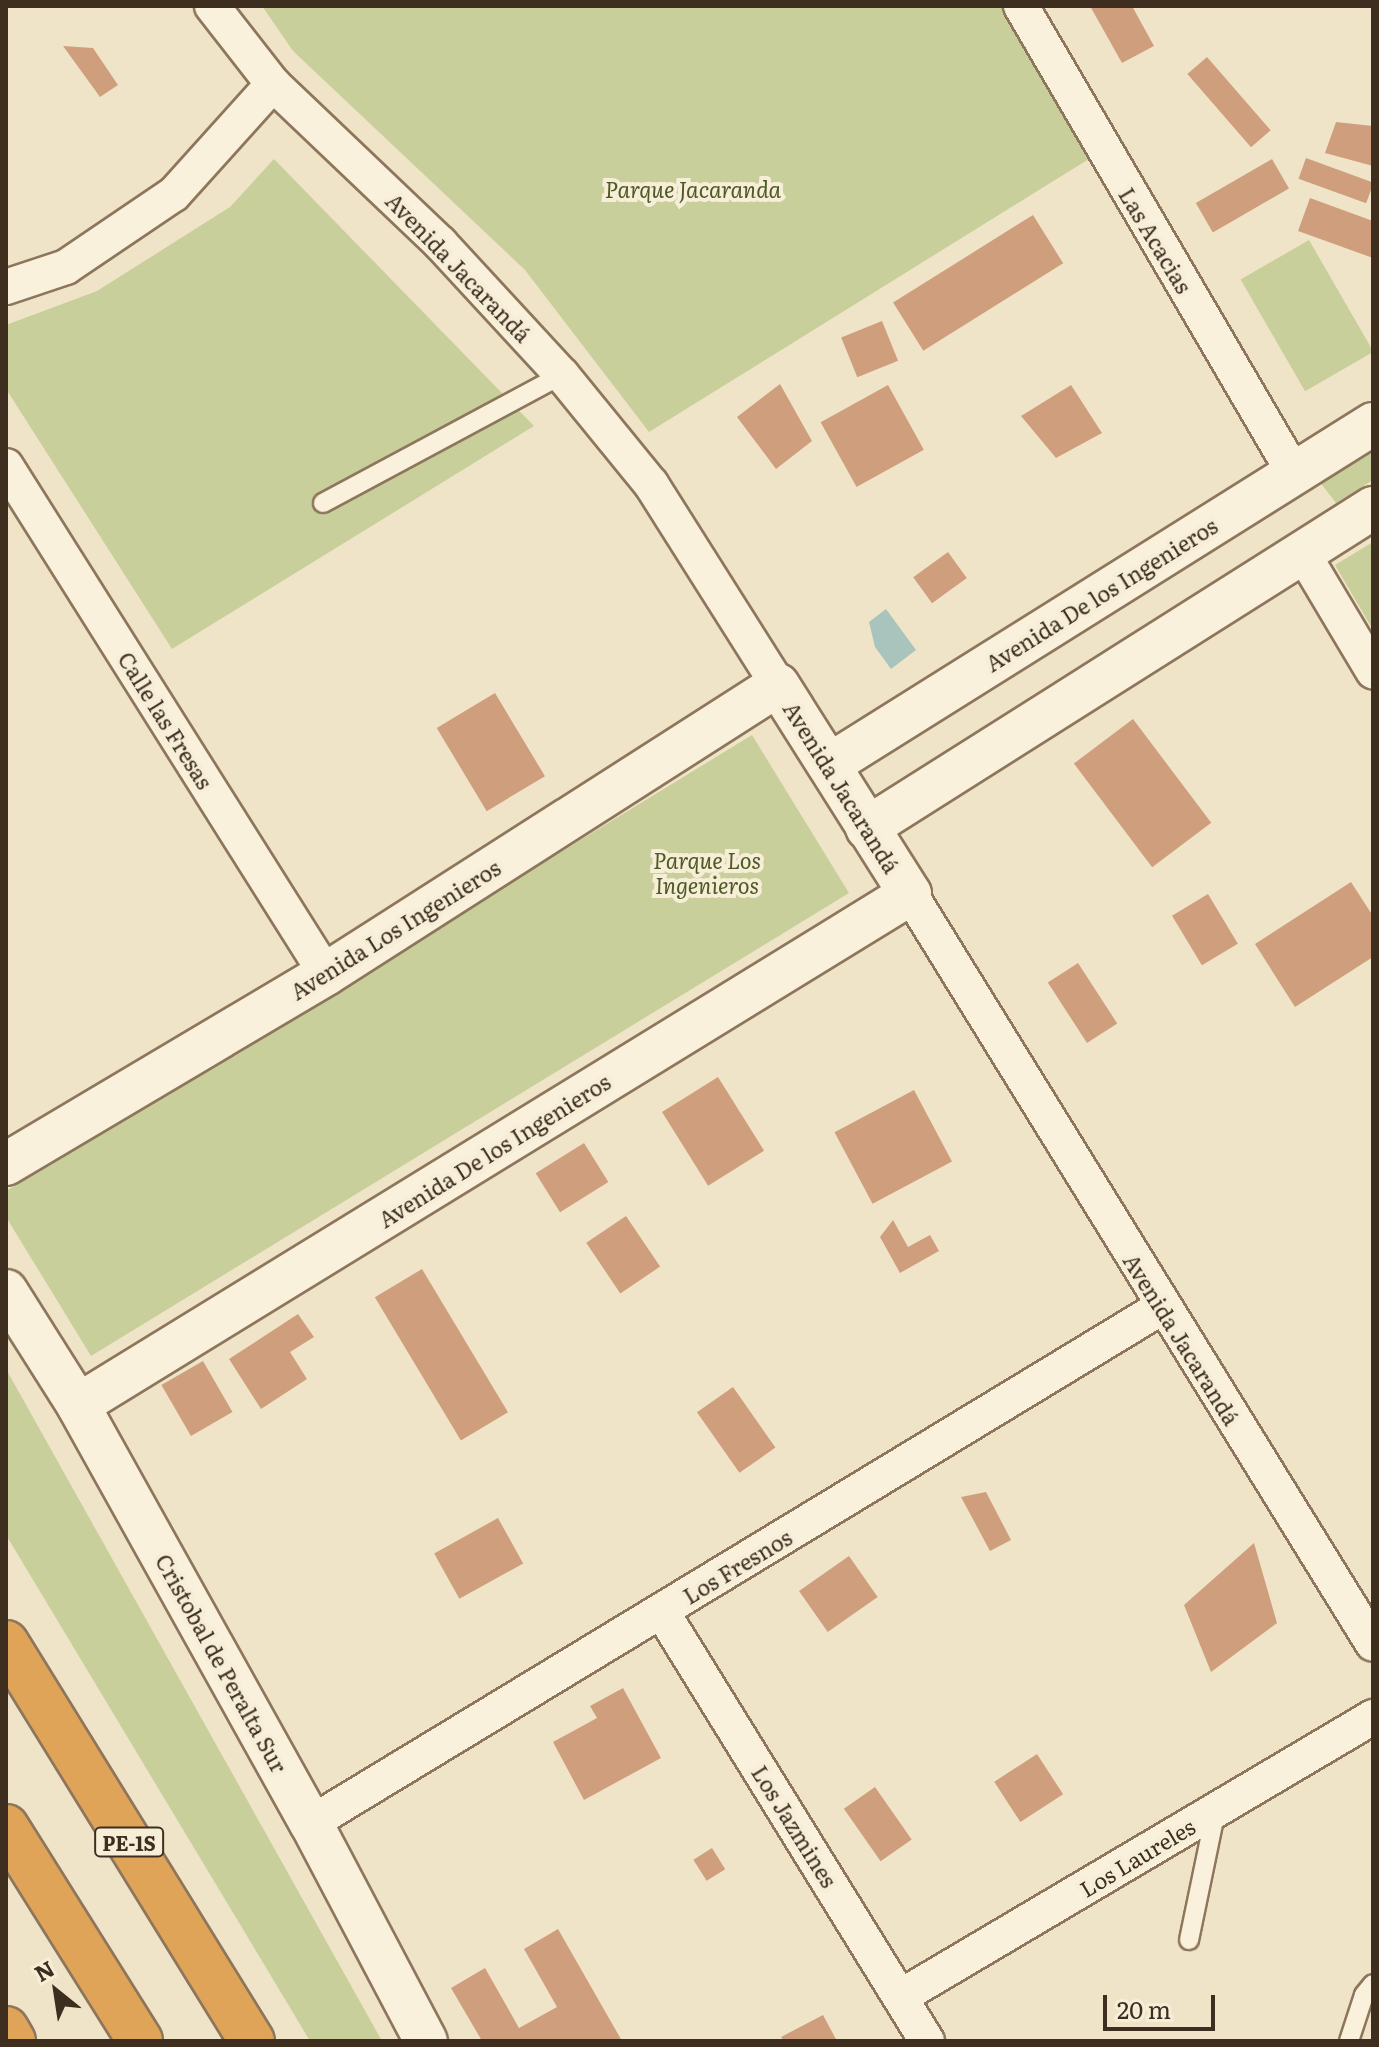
<!DOCTYPE html>
<meta charset="utf-8">
<style>
body{margin:0}
#map{position:relative;width:1379px;height:2047px;overflow:hidden;background:#f0e4c8;font-family:Literata,serif}
div>[style]{position:absolute}
.green>*{inset:0;background:#c9cf9b;transform-origin:0 0}
.water>*{inset:0;background:#a9c4bc}
.building>*{inset:0;background:#cf9f7d;transform-origin:0 0}
.roads{filter:drop-shadow(2px 0 #8d765c) drop-shadow(-2px 0 #8d765c) drop-shadow(0 2px #8d765c) drop-shadow(0 -2px #8d765c)}
.service>*{height:18px;margin:-9px;padding:0 9px;transform-origin:9px;border-radius:9px;background:#faf1dc}
.minor>*{height:34px;margin:-17px;padding:0 17px;transform-origin:17px;border-radius:17px;background:#faf1dc}
.tertiary>*{height:42px;margin:-21px;padding:0 21px;transform-origin:21px;border-radius:21px;background:#faf1dc}
.motorway>*{height:44px;margin:-22px;padding:0 22px;transform-origin:22px;border-radius:22px;background:#e0a458}
span{translate:-50% -50%;white-space:nowrap;text-align:center;line-height:1.15;-webkit-text-stroke:8px #f7eed8;paint-order:stroke}
.shield-label span{padding:2px 6px;background:#f7eed8;border:2px solid;border-radius:6px;-webkit-text-stroke-width:0}
.shield-label{font-size:20px;color:#3d2e20;font-weight:700}
.park-label{font-size:22px;color:#4d5a26;font-style:italic}
.street-label{font-size:22px;color:#3d2e20}
.frame{position:absolute;inset:0;border:8px solid #3d2e20;pointer-events:none}
.north{position:absolute;left:16px;top:1951px;width:80px;height:80px;-webkit-text-stroke:6px #f7eed8;paint-order:stroke;rotate:330deg;font-size:22px;font-weight:700;line-height:32px;text-align:center;color:#3d2e20}
.north::after{content:'';display:block;margin:auto;width:28px;height:36px;background:#3d2e20;clip-path:polygon(50% 0,100% 100%,50% 72%,0 100%)}
.scale{position:absolute;left:1103px;top:1995px;width:112px;height:36px;box-sizing:border-box;border:4px solid #3d2e20;border-top:0;padding-left:10px;font-size:24px;line-height:28px;white-space:nowrap;color:#3d2e20;-webkit-text-stroke:6px #f7eed8;paint-order:stroke}
</style>
<div id="map">
<div class="green">
<i style="clip-path:polygon(262px 6px,1006px 6px,1089px 159px,649px 432px,525px 270px,293px 51px)"></i>
<i style="clip-path:polygon(274px 159px,534px 426px,172px 649px,6px 389px,6px 325px,97px 291px,230px 207px)"></i>
<i style="left:1309px;top:240px;width:129px;height:79px;rotate:60deg"></i>
<i style="clip-path:polygon(1373px 442px,1373px 480px,1336px 503px,1316px 477px)"></i>
<i style="clip-path:polygon(1373px 542px,1373px 630px,1335px 565px)"></i>
<i style="clip-path:polygon(752px 735px,849px 893px,91px 1356px,6px 1217px,6px 1191px)"></i>
<i style="clip-path:polygon(6px 1369px,382px 2041px,310px 2041px,6px 1535px)"></i>
</div>
<div class="water">
<i style="clip-path:polygon(886px 609px,916px 650px,891px 669px,875px 647px,869px 622px)"></i>
</div>
<div class="building">
<i style="clip-path:polygon(1090px 6px,1132px 6px,1154px 46px,1122px 63px)"></i>
<i style="clip-path:polygon(63px 46px,93px 48px,118px 85px,100px 97px)"></i>
<i style="left:1207px;top:57px;width:97px;height:26px;rotate:49deg"></i>
<i style="clip-path:polygon(1336px 122px,1373px 126px,1373px 166px,1325px 153px)"></i>
<i style="left:1306px;top:158px;width:72px;height:22px;rotate:20deg"></i>
<i style="left:1272px;top:159px;width:34px;height:88px;rotate:60deg"></i>
<i style="clip-path:polygon(1310px 198px,1373px 221px,1373px 258px,1298px 231px)"></i>
<i style="left:1033px;top:215px;width:57px;height:165px;rotate:58deg"></i>
<i style="left:882px;top:321px;width:43px;height:44px;rotate:68deg"></i>
<i style="clip-path:polygon(780px 384px,812px 441px,776px 469px,737px 417px)"></i>
<i style="left:888px;top:385px;width:74px;height:77px;rotate:61deg"></i>
<i style="clip-path:polygon(1071px 385px,1102px 433px,1056px 458px,1021px 416px)"></i>
<i style="left:948px;top:552px;width:32px;height:43px;rotate:54deg"></i>
<i style="left:495px;top:693px;width:97px;height:68px;rotate:59deg"></i>
<i style="left:1133px;top:719px;width:130px;height:74px;rotate:53deg"></i>
<i style="clip-path:polygon(1351px 882px,1373px 916px,1373px 957px,1295px 1007px,1255px 944px)"></i>
<i style="left:1208px;top:894px;width:58px;height:42px;rotate:59deg"></i>
<i style="left:1078px;top:963px;width:72px;height:36px;rotate:57deg"></i>
<i style="left:718px;top:1077px;width:87px;height:66px;rotate:58deg"></i>
<i style="left:914px;top:1090px;width:81px;height:90px;rotate:62deg"></i>
<i style="left:584px;top:1143px;width:46px;height:57px;rotate:58deg"></i>
<i style="left:626px;top:1216px;width:61px;height:48px;rotate:56deg"></i>
<i style="clip-path:polygon(893px 1220px,908px 1247px,930px 1235px,939px 1251px,900px 1273px,880px 1237px)"></i>
<i style="left:422px;top:1269px;width:167px;height:55px;rotate:59deg"></i>
<i style="clip-path:polygon(298px 1314px,314px 1337px,290px 1352px,307px 1379px,261px 1409px,229px 1359px)"></i>
<i style="left:203px;top:1361px;width:59px;height:48px;rotate:60deg"></i>
<i style="left:733px;top:1387px;width:74px;height:44px;rotate:55deg"></i>
<i style="clip-path:polygon(986px 1492px,1011px 1540px,990px 1551px,961px 1497px)"></i>
<i style="left:498px;top:1518px;width:52px;height:73px;rotate:61deg"></i>
<i style="clip-path:polygon(1254px 1543px,1277px 1623px,1211px 1672px,1184px 1605px)"></i>
<i style="left:849px;top:1556px;width:50px;height:61px;rotate:55deg"></i>
<i style="clip-path:polygon(623px 1688px,661px 1758px,584px 1800px,553px 1742px,597px 1718px,590px 1706px)"></i>
<i style="left:1037px;top:1754px;width:48px;height:51px;rotate:57deg"></i>
<i style="left:875px;top:1787px;width:64px;height:38px;rotate:55deg"></i>
<i style="left:712px;top:1848px;width:25px;height:22px;rotate:58deg"></i>
<i style="clip-path:polygon(558px 1929px,622px 2041px,482px 2041px,451px 1988px,485px 1968px,519px 2028px,557px 2007px,524px 1949px)"></i>
<i style="clip-path:polygon(823px 2015px,837px 2041px,784px 2041px,781px 2037px)"></i>
</div>
<div class="roads">
<div class="service">
<i style="left:323px;top:503px;width:271px;rotate:-28.2deg"></i>
<i style="left:1189px;top:1940px;width:133px;rotate:-78.3deg"></i>
<i style="left:1349px;top:2041px;width:48px;rotate:-71.9deg"></i>
<i style="left:1364px;top:1995px;width:14px;rotate:-51deg"></i>
</div>
<div class="minor">
<i style="left:212px;top:6px;width:99px;rotate:52deg"></i>
<i style="left:273px;top:84px;width:231px;rotate:43.6deg"></i>
<i style="left:440px;top:243px;width:180px;rotate:47.3deg"></i>
<i style="left:562px;top:375px;width:141px;rotate:50.8deg"></i>
<i style="left:651px;top:484px;width:238px;rotate:57.7deg"></i>
<i style="left:1021px;top:6px;width:541px;rotate:59.69deg"></i>
<i style="left:6px;top:287px;width:63px;rotate:-18.4deg"></i>
<i style="left:66px;top:267px;width:130px;rotate:-34.1deg"></i>
<i style="left:174px;top:194px;width:148px;rotate:-48deg"></i>
<i style="left:6px;top:466px;width:600px;rotate:57.79deg"></i>
<i style="left:1302px;top:552px;width:139px;rotate:59.2deg"></i>
<i style="left:910px;top:894px;width:881px;rotate:58.31deg"></i>
<i style="left:662px;top:1612px;width:504px;rotate:58.3deg"></i>
<i style="left:311px;top:1823px;width:995px;rotate:-31.23deg"></i>
<i style="left:900px;top:1997px;width:550px;rotate:-30.62deg"></i>
</div>
<div class="tertiary">
<i style="left:829px;top:765px;width:642px;rotate:-32.08deg"></i>
<i style="left:867px;top:828px;width:599px;rotate:-32.31deg"></i>
<i style="left:6px;top:1164px;width:372px;rotate:-30.7deg"></i>
<i style="left:326px;top:974px;width:536px;rotate:-32.59deg"></i>
<i style="left:778px;top:685px;width:247px;rotate:57.7deg"></i>
<i style="left:910px;top:894px;width:976px;rotate:148.44deg"></i>
<i style="left:6px;top:1291px;width:135px;rotate:57.7deg"></i>
<i style="left:78px;top:1405px;width:479px;rotate:60.9deg"></i>
<i style="left:311px;top:1823px;width:246px;rotate:62.2deg"></i>
</div>
<div class="motorway">
<i style="left:6px;top:1643px;width:468px;rotate:58.3deg"></i>
<i style="left:6px;top:1827px;width:252px;rotate:57.9deg"></i>
<i style="left:6px;top:2029px;width:14px;rotate:60deg"></i>
</div>
</div>
<div class="shield-label">
<span style="left:129px;top:1842px">PE-1S</span>
</div>
<div class="park-label">
<span style="left:693px;top:189px">Parque Jacaranda</span>
<span style="left:707px;top:872px">Parque Los<br>Ingenieros</span>
</div>
<div class="street-label">
<span style="left:1156px;top:240px;rotate:59deg">Las Acacias</span>
<span style="left:459px;top:267px;rotate:46deg">Avenida Jacarandá</span>
<span style="left:1101px;top:594px;rotate:-32deg">Avenida De los Ingenieros</span>
<span style="left:166px;top:720px;rotate:58deg">Calle las Fresas</span>
<span style="left:842px;top:787px;rotate:58deg">Avenida Jacarandá</span>
<span style="left:395px;top:929px;rotate:-32deg">Avenida Los Ingenieros</span>
<span style="left:494px;top:1150px;rotate:-32deg">Avenida De los Ingenieros</span>
<span style="left:1182px;top:1339px;rotate:58deg">Avenida Jacarandá</span>
<span style="left:737px;top:1566px;rotate:-31deg">Los Fresnos</span>
<span style="left:222px;top:1663px;rotate:61deg">Cristobal de Peralta Sur</span>
<span style="left:795px;top:1826px;rotate:58deg">Los Jazmines</span>
<span style="left:1137px;top:1857px;rotate:-31deg">Los Laureles</span>
</div>
<div class="frame"></div>
<div class="north">N</div>
<div class="scale">20 m</div>
</div>
